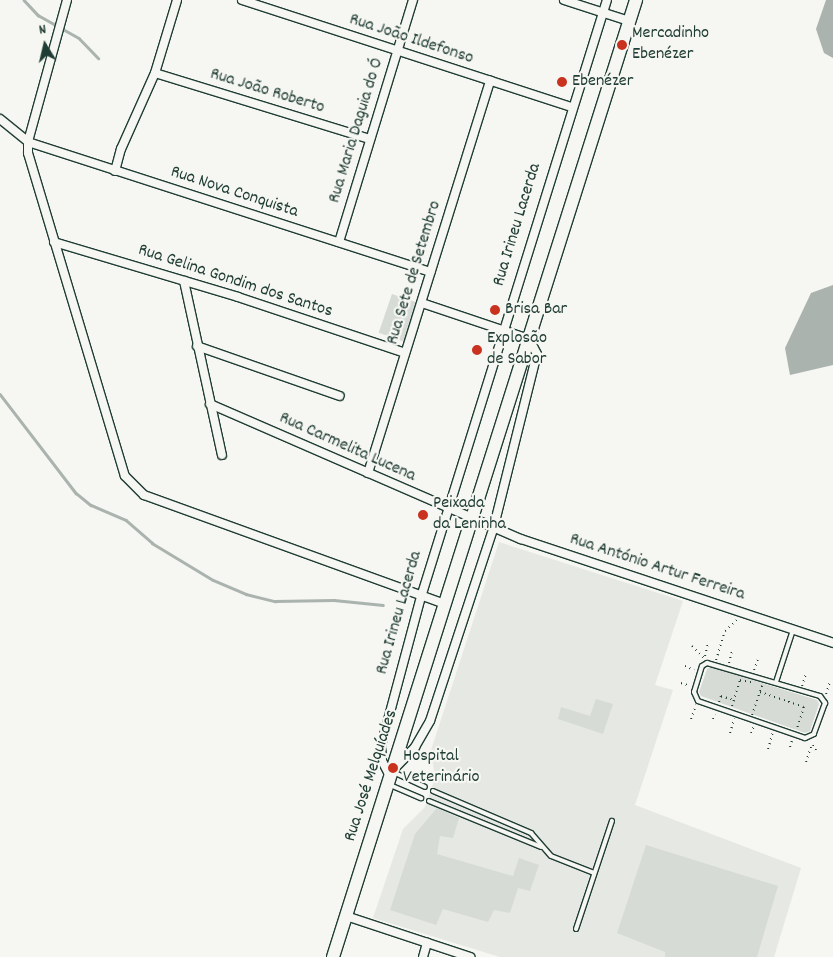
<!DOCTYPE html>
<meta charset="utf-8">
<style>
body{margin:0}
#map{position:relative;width:833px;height:957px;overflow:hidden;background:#f6f6f2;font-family:Dekko,sans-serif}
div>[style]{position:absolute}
.built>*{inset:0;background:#e6e8e4}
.green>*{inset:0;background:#d6dbd6;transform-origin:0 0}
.water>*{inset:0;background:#aab3ae}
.stream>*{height:2.5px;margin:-1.25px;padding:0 1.25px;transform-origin:1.25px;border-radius:1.25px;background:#aab3ae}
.path>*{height:2px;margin-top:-1px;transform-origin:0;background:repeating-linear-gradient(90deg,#1f3d34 0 1px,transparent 0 5px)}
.roads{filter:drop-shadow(1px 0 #1f3d34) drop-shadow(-1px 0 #1f3d34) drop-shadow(0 1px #1f3d34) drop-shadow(0 -1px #1f3d34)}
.lane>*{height:4px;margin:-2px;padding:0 2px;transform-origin:2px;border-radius:2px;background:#f6f6f2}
.street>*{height:8px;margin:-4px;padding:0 4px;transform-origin:4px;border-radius:4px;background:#f6f6f2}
.primary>*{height:12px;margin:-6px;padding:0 6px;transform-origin:6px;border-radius:6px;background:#f6f6f2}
.dots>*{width:14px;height:14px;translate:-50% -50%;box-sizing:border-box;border:2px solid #f6f6f2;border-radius:50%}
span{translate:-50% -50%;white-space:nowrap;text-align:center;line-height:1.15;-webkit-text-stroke:4.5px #f6f6f2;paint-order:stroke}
.poi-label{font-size:18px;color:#1f3d34}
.left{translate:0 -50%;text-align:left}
.street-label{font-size:18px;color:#1f3d34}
.north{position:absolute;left:20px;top:20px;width:50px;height:50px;-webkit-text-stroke:4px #f6f6f2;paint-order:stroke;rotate:351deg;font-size:14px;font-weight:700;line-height:20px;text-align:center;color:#1f3d34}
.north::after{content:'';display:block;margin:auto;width:18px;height:22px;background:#1f3d34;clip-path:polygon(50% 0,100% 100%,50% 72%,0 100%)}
</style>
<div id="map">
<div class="built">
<i style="clip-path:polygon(499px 542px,683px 601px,655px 685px,673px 690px,635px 805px,801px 868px,774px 957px,500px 957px,373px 918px,403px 829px,425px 807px,435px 778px,431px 750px)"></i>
</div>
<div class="green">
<i style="left:392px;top:294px;width:28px;height:41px;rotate:19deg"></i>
<i style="clip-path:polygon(711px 667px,817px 700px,819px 704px,810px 731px,805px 733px,701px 696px,699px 692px,707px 669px)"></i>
<i style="clip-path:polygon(596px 699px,613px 704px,603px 734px,558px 719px,561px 707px,590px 716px)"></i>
<i style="clip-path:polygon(437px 808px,459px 818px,453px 838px,440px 836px,437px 854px,513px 876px,519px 858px,539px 865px,530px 891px,518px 888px,510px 913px,494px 910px,488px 922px,443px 909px,436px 925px,390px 910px,415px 834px)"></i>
<i style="clip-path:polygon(646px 845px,778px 886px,757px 957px,665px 957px,665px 952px,617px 933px)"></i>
</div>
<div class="water">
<i style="clip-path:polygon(826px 0,833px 0,833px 58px,824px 53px,816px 29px)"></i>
<i style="clip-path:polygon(833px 285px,833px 365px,790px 375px,785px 348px,811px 293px)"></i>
</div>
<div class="stream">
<i style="left:24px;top:0;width:21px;rotate:47deg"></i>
<i style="left:38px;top:15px;width:47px;rotate:29.3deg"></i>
<i style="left:79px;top:38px;width:28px;rotate:46deg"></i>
<i style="left:0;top:394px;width:125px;rotate:52.5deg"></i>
<i style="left:76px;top:493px;width:19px;rotate:39deg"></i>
<i style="left:91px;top:505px;width:38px;rotate:23deg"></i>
<i style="left:126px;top:520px;width:35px;rotate:41deg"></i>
<i style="left:152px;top:543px;width:71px;rotate:31.2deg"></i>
<i style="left:213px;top:580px;width:36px;rotate:23deg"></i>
<i style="left:246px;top:594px;width:30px;rotate:14deg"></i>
<i style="left:275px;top:601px;width:59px;rotate:-1deg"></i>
<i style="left:334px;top:600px;width:49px;rotate:5.8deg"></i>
</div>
<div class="path">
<i style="left:692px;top:646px;width:18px;rotate:45deg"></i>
<i style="left:705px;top:656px;width:13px;rotate:-77deg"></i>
<i style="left:716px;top:660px;width:30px;rotate:-73deg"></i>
<i style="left:725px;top:631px;width:16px;rotate:-43deg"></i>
<i style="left:729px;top:663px;width:12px;rotate:-76deg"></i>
<i style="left:685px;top:666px;width:10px;rotate:24deg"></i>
<i style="left:754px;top:670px;width:12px;rotate:-70deg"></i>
<i style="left:681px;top:683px;width:9px;rotate:18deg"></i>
<i style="left:802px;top:686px;width:13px;rotate:-72deg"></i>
<i style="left:760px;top:692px;width:46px;rotate:18.8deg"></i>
<i style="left:804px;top:707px;width:23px;rotate:108deg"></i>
<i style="left:826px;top:694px;width:13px;rotate:-72deg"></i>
<i style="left:719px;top:702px;width:6px;rotate:-72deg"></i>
<i style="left:721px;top:696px;width:14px;rotate:17deg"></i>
<i style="left:732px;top:706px;width:27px;rotate:-73deg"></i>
<i style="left:740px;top:680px;width:15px;rotate:11deg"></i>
<i style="left:752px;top:715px;width:31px;rotate:-71deg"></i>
<i style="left:691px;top:719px;width:15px;rotate:-70deg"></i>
<i style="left:713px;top:719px;width:5px;rotate:-68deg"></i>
<i style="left:730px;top:733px;width:15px;rotate:-74deg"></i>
<i style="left:751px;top:733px;width:8px;rotate:-67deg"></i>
<i style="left:813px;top:745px;width:8px;rotate:60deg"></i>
<i style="left:790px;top:747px;width:7px;rotate:-74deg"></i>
<i style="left:768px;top:749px;width:18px;rotate:-74deg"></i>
<i style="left:806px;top:762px;width:19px;rotate:-72deg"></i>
</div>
<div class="roads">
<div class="lane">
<i style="left:707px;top:663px;width:118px;rotate:16.3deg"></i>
<i style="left:820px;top:696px;width:9px;rotate:54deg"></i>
<i style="left:825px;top:703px;width:33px;rotate:110deg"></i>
<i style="left:814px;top:734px;width:10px;rotate:156deg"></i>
<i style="left:805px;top:738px;width:113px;rotate:-160.9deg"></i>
<i style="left:698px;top:701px;width:10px;rotate:-114deg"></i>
<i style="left:694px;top:692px;width:27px;rotate:-73deg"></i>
<i style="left:702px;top:666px;width:6px;rotate:-31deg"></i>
<i style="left:776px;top:682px;width:55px;rotate:-71.9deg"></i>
<i style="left:393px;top:772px;width:35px;rotate:25deg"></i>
<i style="left:390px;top:785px;width:34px;rotate:23deg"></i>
<i style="left:433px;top:791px;width:107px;rotate:23.2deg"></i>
<i style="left:531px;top:833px;width:30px;rotate:49deg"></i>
<i style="left:551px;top:856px;width:46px;rotate:21.6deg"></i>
<i style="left:429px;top:801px;width:121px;rotate:22.3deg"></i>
<i style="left:576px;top:929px;width:114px;rotate:-71.6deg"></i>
</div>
<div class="street">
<i style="left:67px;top:0;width:147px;rotate:105.4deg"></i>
<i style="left:28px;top:142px;width:11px;rotate:90deg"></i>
<i style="left:28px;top:153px;width:337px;rotate:73.3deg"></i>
<i style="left:125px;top:476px;width:27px;rotate:45deg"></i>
<i style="left:144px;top:495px;width:320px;rotate:19.9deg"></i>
<i style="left:242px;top:0;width:347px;rotate:18deg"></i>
<i style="left:564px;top:0;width:68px;rotate:17.9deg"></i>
<i style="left:155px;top:73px;width:225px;rotate:17.1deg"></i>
<i style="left:0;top:119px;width:36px;rotate:39deg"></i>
<i style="left:28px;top:142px;width:423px;rotate:17.9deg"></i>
<i style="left:115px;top:171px;width:23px;rotate:-75deg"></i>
<i style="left:121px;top:149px;width:83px;rotate:-65.9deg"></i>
<i style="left:155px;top:73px;width:76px;rotate:-73.2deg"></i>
<i style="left:54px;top:242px;width:192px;rotate:16.6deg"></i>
<i style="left:238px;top:297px;width:176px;rotate:18.5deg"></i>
<i style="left:339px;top:242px;width:253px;rotate:-73deg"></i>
<i style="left:184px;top:281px;width:178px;rotate:77.7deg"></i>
<i style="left:197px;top:346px;width:151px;rotate:19.3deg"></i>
<i style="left:210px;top:404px;width:339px;rotate:23.5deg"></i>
<i style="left:521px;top:539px;width:329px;rotate:18.4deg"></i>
<i style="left:368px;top:473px;width:411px;rotate:-72.7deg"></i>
<i style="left:395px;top:768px;width:29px;rotate:-46deg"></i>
<i style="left:415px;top:747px;width:30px;rotate:-60deg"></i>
<i style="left:430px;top:721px;width:205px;rotate:-71.8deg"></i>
<i style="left:494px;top:526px;width:177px;rotate:-76deg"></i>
<i style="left:537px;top:354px;width:17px;rotate:-118deg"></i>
<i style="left:529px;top:339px;width:113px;rotate:-161.4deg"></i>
<i style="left:390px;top:776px;width:17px;rotate:-118deg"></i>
<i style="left:382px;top:761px;width:15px;rotate:-94deg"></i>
<i style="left:381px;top:746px;width:154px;rotate:-75deg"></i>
<i style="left:421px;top:597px;width:625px;rotate:-72.7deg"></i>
<i style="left:346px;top:916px;width:131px;rotate:18.3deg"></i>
<i style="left:423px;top:957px;width:15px;rotate:-74deg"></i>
</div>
<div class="primary">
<i style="left:333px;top:957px;width:1004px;rotate:-72.43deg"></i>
</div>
</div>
<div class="dots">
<i style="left:622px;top:45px;background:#c8321e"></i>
<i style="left:562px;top:82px;background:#c8321e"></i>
<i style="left:495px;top:310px;background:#c8321e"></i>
<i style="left:477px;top:350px;background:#c8321e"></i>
<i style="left:423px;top:515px;background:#c8321e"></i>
<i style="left:393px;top:768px;background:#c8321e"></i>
</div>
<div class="poi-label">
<span class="left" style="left:632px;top:45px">Mercadinho<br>Ebenézer</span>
<span class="left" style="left:572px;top:82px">Ebenézer</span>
<span class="left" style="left:505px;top:310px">Brisa Bar</span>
<span class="left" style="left:487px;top:350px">Explosão<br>de Sabor</span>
<span class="left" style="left:433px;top:515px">Peixada<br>da Leninha</span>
<span class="left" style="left:403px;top:768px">Hospital<br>Veterinário</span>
</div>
<div class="street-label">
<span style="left:411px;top:40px;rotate:18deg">Rua João Ildefonso</span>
<span style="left:267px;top:92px;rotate:17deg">Rua João Roberto</span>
<span style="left:357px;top:131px;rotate:-73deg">Rua Maria Daguia do Ó</span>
<span style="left:234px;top:193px;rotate:18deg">Rua Nova Conquista</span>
<span style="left:518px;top:225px;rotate:-73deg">Rua Irineu Lacerda</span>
<span style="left:415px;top:273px;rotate:-73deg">Rua Sete de Setembro</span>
<span style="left:235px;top:282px;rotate:18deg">Rua Gelina Gondim dos Santos</span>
<span style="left:347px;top:448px;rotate:24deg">Rua Carmelita Lucena</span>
<span style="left:657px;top:568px;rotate:18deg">Rua António Artur Ferreira</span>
<span style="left:400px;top:613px;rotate:-74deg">Rua Irineu Lacerda</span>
<span style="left:372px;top:776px;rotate:-72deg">Rua José Melquíades</span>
</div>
<div class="north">N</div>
</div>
